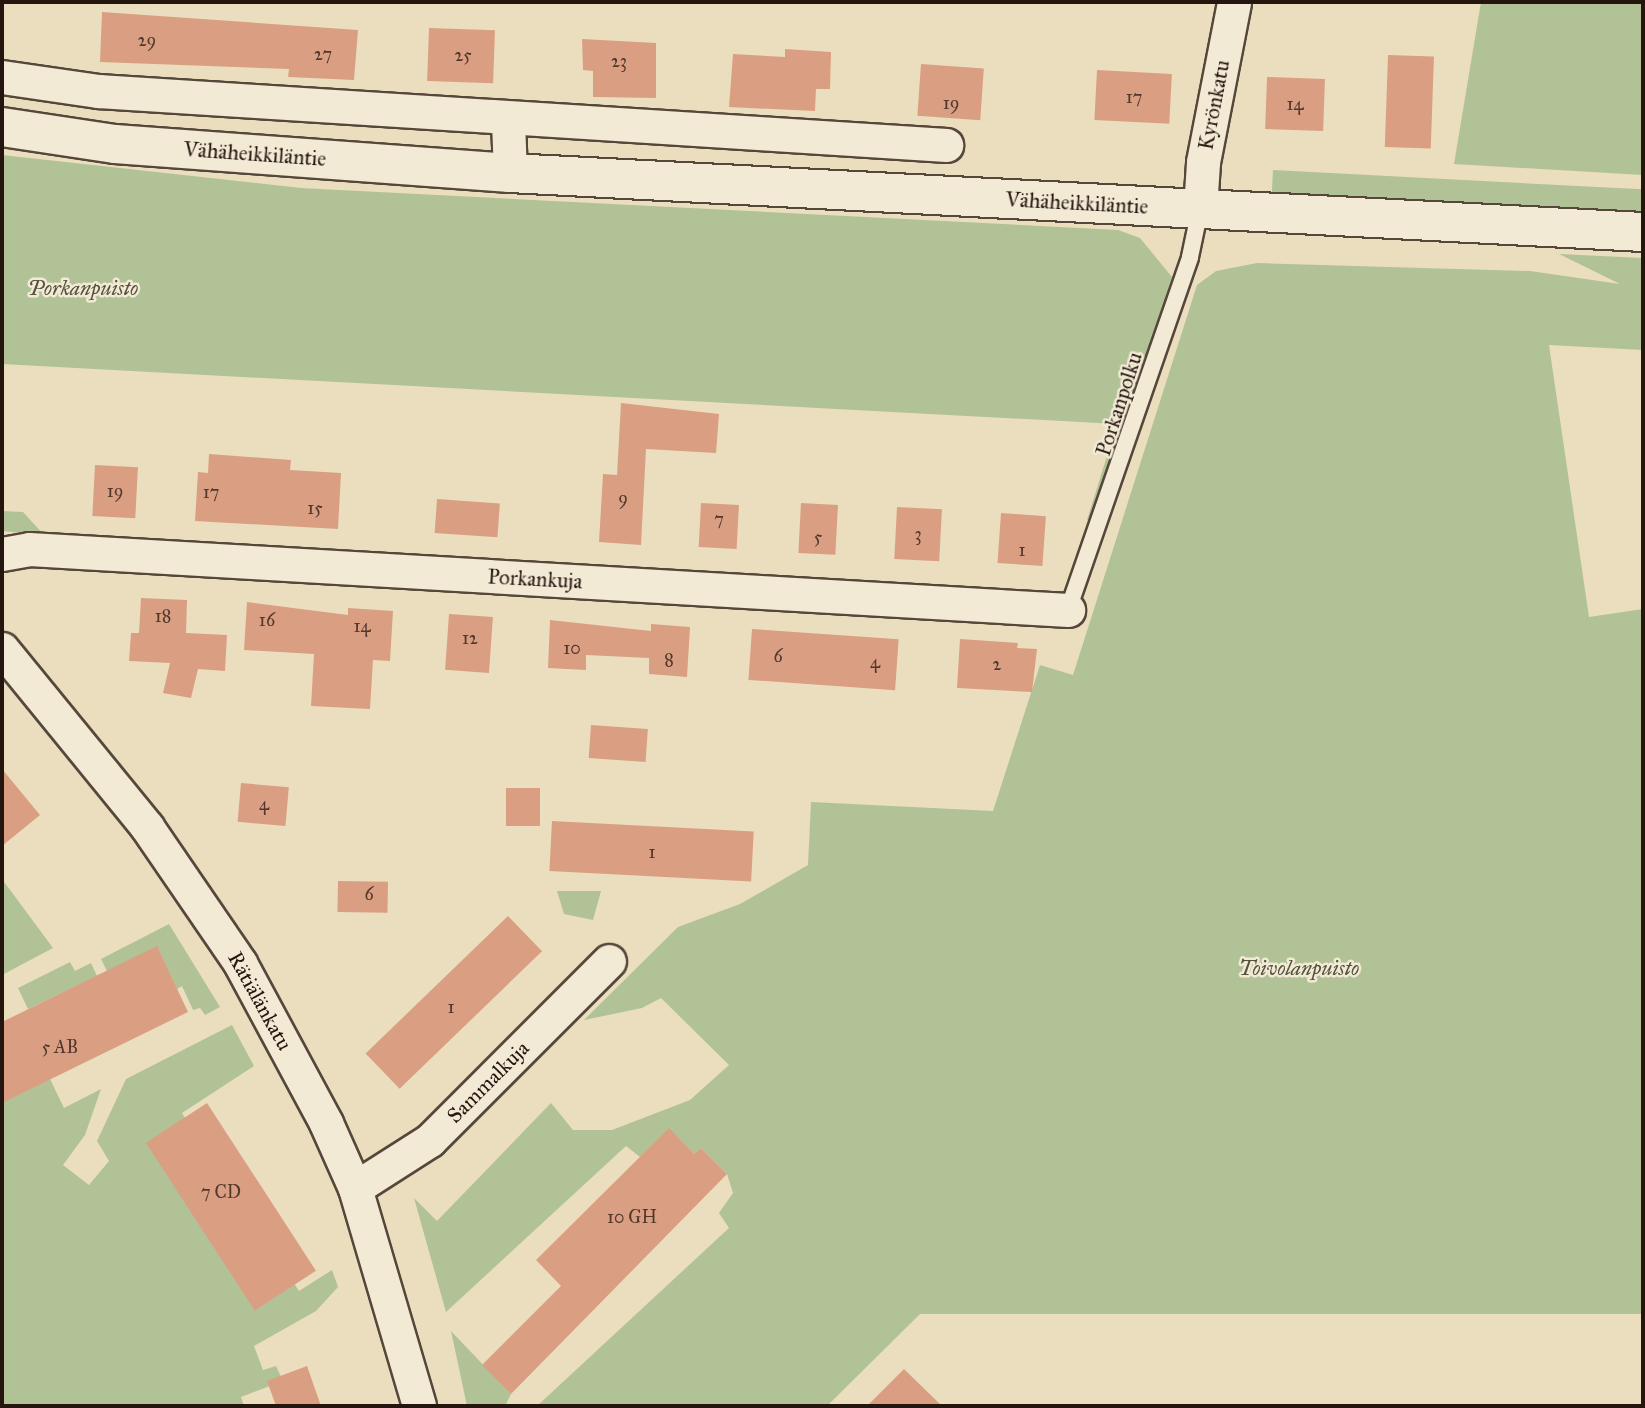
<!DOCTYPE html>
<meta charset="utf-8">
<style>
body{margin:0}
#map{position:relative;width:1645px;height:1408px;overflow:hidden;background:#ebdebe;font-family:"IM FELL Great Primer",serif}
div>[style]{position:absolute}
.green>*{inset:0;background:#b1c296;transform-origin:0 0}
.building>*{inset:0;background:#da9f82;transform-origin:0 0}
.roads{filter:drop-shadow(2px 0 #56473b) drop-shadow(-2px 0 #56473b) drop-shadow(0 2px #56473b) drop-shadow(0 -2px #56473b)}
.service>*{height:16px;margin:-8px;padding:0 8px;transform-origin:8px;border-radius:8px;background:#f2ead5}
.minor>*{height:33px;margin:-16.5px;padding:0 16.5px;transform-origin:16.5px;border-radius:16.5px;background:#f2ead5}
.tertiary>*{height:38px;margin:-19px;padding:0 19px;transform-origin:19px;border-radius:19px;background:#f2ead5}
span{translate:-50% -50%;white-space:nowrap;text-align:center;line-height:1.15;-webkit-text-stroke:5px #f2ead5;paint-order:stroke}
.number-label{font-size:18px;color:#52382c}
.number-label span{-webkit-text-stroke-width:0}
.street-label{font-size:21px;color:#24150f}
.park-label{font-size:21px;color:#55523e;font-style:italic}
.frame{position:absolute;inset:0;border:4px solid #24150f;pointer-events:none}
</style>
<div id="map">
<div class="green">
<i style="clip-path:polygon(1481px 2px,1643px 2px,1643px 175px,1454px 164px)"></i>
<i style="clip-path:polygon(2px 155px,301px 188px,1118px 230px,1140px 238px,1172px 277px,1092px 522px,1087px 520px,1117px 424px,2px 364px)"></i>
<i style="left:1273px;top:170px;width:370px;height:22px;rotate:3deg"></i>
<i style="clip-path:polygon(1559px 254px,1643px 258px,1643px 350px,1549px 345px,1589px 617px,1643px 609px,1643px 1314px,920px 1314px,827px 1406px,537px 1406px,729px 1228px,719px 1213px,733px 1193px,727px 1174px,701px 1148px,694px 1154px,669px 1129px,640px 1157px,626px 1146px,446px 1312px,414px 1198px,437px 1221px,551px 1103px,573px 1130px,612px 1130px,690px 1100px,729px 1065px,661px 998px,642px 1008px,584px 1020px,678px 927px,740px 904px,808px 865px,811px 802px,993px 811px,1040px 665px,1073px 675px,1197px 285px,1216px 271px,1257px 263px,1530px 271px,1620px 284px)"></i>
<i style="clip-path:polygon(2px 511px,23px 512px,44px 535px,2px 531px)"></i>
<i style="clip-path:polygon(2px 879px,53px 948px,2px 975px)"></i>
<i style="clip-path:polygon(557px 891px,601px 891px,593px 920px,564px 914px)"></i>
<i style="clip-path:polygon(169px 924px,220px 1007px,205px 1015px,200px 1008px,193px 1010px,182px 986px,177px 989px,157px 947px,107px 971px,101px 959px)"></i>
<i style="clip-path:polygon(70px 962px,75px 971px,91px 963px,97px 976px,28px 1009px,18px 988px)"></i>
<i style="clip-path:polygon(232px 1025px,254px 1066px,182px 1113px,299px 1291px,332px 1270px,338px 1287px,316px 1311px,254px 1346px,263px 1370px,276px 1366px,283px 1381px,241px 1397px,244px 1406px,2px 1406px,2px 1087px,8px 1099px,50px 1079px,64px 1108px,101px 1089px,85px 1135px,63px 1165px,89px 1185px,109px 1161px,97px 1141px,126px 1079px)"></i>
<i style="clip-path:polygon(451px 1331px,511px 1394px,505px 1406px,467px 1406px)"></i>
</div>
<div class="building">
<i style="clip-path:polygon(102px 12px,358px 30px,354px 80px,288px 77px,289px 69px,100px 62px)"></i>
<i style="left:429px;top:28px;width:66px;height:53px;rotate:2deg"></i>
<i style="clip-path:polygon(582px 39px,656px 43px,656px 98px,593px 97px,593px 71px,583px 70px)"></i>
<i style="clip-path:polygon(785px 49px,831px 52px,830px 89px,816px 89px,815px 111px,729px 107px,733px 54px,785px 57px)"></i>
<i style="left:1388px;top:55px;width:46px;height:92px;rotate:2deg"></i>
<i style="left:921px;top:64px;width:63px;height:52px;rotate:4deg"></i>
<i style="left:1097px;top:70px;width:75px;height:50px;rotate:3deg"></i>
<i style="left:1267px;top:77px;width:58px;height:52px;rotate:2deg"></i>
<i style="clip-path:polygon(621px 403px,719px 414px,716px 453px,646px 449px,641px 545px,599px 542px,603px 474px,617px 475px)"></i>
<i style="clip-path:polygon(209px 454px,291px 460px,290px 470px,341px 473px,338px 529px,195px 521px,198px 472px,208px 473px)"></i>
<i style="left:95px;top:465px;width:43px;height:51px;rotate:3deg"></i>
<i style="left:437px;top:499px;width:63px;height:34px;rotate:4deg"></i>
<i style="left:701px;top:503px;width:38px;height:44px;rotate:3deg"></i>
<i style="left:801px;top:503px;width:37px;height:50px;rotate:3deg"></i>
<i style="left:897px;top:507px;width:45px;height:52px;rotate:3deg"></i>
<i style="left:1001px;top:513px;width:45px;height:50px;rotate:4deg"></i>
<i style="clip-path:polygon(141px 598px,187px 600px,186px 633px,227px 635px,225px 671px,198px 669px,191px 698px,163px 693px,170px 663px,129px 661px,131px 633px,139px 633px)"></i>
<i style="clip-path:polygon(247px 602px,348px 615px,348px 608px,393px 611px,390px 661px,373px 660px,370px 709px,311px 706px,314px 654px,244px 650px)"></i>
<i style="left:449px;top:614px;width:44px;height:56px;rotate:4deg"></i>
<i style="clip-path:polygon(550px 620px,651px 631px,651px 624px,690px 627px,687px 677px,649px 674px,649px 658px,586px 655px,586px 670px,548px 668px)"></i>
<i style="left:752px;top:629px;width:147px;height:51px;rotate:4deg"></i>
<i style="clip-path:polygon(960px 639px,1018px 643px,1017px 648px,1037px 649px,1032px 692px,957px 688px)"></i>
<i style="left:591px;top:725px;width:57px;height:33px;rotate:4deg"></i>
<i style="clip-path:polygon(2px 769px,40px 815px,2px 846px)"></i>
<i style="left:241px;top:783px;width:48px;height:39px;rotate:5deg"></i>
<i style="left:506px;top:788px;width:34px;height:38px"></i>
<i style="left:552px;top:821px;width:202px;height:50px;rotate:3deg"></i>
<i style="left:338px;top:881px;width:50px;height:31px;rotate:1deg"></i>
<i style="left:508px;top:916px;width:49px;height:198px;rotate:46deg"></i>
<i style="clip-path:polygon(157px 946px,188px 1012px,2px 1103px,2px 1022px)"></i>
<i style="left:207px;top:1103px;width:200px;height:73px;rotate:57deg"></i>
<i style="clip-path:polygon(669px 1128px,694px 1154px,701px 1148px,727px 1174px,511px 1394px,482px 1365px,561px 1286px,536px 1260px)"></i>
<i style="clip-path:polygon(307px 1366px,321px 1406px,276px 1406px,267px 1381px)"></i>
<i style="clip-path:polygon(904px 1369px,942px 1406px,867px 1406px)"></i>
</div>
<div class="roads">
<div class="service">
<i style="left:1068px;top:610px;width:373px;rotate:-70.9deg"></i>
<i style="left:1190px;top:257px;width:49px;rotate:-78.2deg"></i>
</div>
<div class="minor">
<i style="left:2px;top:77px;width:97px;rotate:8.3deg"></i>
<i style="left:98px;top:91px;width:850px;rotate:3.64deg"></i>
<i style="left:508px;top:121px;width:52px;rotate:87.8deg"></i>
<i style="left:1200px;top:209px;width:47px;rotate:-86.3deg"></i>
<i style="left:1203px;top:162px;width:163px;rotate:-79deg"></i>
<i style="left:2px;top:554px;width:27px;rotate:-10deg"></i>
<i style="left:29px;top:549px;width:1041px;rotate:3.36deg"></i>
<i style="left:2px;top:649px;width:230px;rotate:50.8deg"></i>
<i style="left:147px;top:827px;width:165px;rotate:55.6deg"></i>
<i style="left:240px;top:963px;width:182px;rotate:61.7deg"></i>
<i style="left:326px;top:1123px;width:71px;rotate:66deg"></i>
<i style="left:355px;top:1188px;width:227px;rotate:73.6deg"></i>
<i style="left:355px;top:1188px;width:89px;rotate:-32.6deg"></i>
<i style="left:430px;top:1140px;width:253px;rotate:-45deg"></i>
</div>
<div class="tertiary">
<i style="left:2px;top:127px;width:114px;rotate:8.6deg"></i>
<i style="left:115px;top:144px;width:396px;rotate:4.2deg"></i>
<i style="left:510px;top:173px;width:1135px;rotate:2.98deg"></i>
</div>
</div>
<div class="number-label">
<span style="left:147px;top:40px">29</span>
<span style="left:323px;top:54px">27</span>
<span style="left:463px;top:55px">25</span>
<span style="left:619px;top:61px">23</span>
<span style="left:1134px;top:97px">17</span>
<span style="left:951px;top:103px">19</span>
<span style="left:1295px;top:104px">14</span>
<span style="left:115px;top:491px">19</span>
<span style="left:211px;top:492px">17</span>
<span style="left:623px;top:498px">9</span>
<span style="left:315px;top:508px">15</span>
<span style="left:719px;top:519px">7</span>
<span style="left:918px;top:534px">3</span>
<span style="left:818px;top:537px">5</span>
<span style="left:1022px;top:550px">1</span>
<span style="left:163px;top:616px">18</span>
<span style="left:267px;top:620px">16</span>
<span style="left:362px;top:626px">14</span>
<span style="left:470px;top:638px">12</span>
<span style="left:572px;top:648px">10</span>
<span style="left:778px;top:656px">6</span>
<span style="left:669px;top:660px">8</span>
<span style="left:875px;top:662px">4</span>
<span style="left:997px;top:664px">2</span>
<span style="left:264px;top:804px">4</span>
<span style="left:652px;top:852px">1</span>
<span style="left:369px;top:894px">6</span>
<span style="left:451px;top:1007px">1</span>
<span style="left:60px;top:1047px">5 AB</span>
<span style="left:221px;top:1192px">7 CD</span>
<span style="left:632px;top:1217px">10 GH</span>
</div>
<div class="street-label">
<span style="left:1214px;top:105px;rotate:-79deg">Kyrönkatu</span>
<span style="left:255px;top:154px;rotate:4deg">Vähäheikkiläntie</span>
<span style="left:1077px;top:203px;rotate:3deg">Vähäheikkiläntie</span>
<span style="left:1119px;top:404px;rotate:-72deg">Porkanpolku</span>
<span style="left:535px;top:579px;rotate:3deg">Porkankuja</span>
<span style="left:260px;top:1001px;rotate:61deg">Rätiälänkatu</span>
<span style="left:488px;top:1082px;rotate:-45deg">Sammalkuja</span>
</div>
<div class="park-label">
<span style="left:83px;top:288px">Porkanpuisto</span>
<span style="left:1299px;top:968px">Toivolanpuisto</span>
</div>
<div class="frame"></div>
</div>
